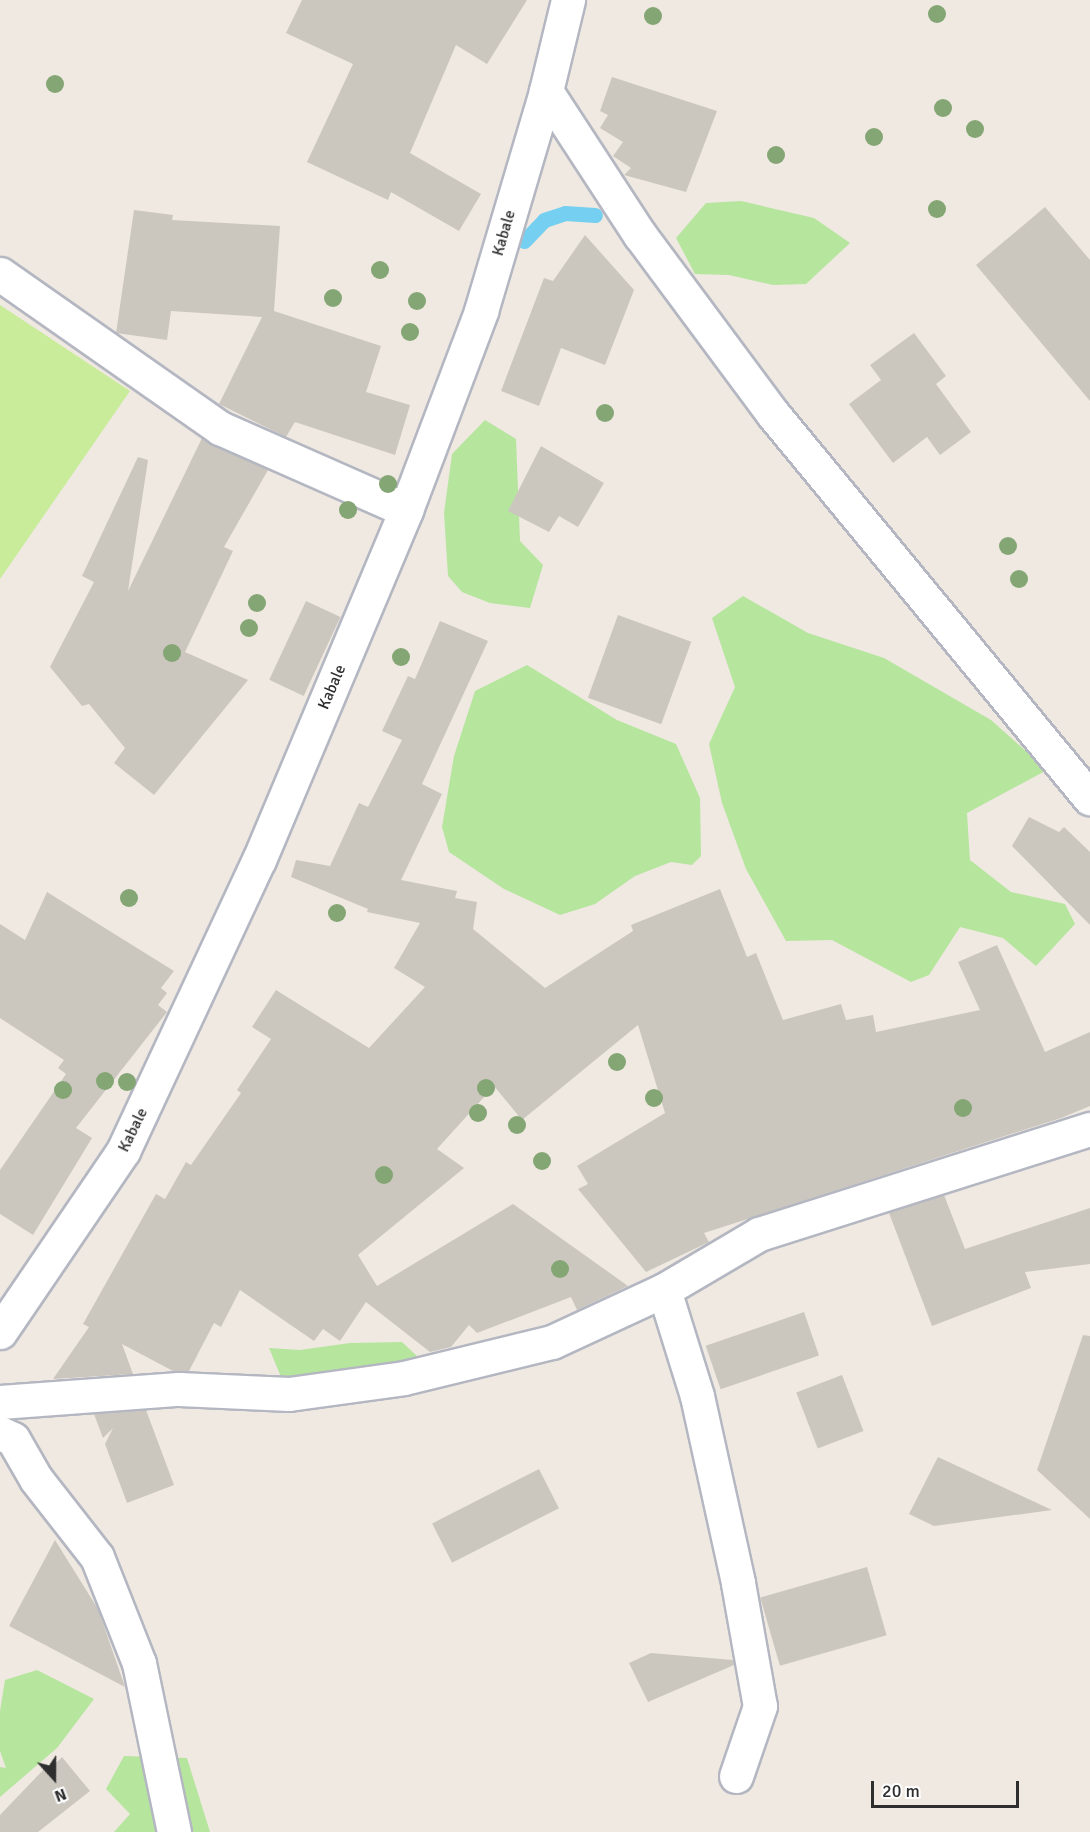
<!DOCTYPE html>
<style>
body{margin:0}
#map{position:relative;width:1090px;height:1832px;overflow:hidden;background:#efe9e1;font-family:Signika,sans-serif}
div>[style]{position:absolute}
.green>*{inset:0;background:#b6e59e}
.pitch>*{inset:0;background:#c9ec9a}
.stream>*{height:15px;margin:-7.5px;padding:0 7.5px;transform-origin:7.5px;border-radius:7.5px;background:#75cff0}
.building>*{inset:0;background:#cbc7bf;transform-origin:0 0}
.roads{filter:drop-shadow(2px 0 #b4b7c1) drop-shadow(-2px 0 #b4b7c1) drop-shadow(0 2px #b4b7c1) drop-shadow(0 -2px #b4b7c1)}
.street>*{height:33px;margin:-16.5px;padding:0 16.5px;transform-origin:16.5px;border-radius:16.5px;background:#fff}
.secondary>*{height:33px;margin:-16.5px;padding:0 16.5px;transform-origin:16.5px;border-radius:16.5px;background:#fff}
.trees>*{width:18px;height:18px;margin:-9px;border-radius:50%;background:#84a574}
span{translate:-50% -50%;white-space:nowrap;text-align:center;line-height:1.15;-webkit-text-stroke:4.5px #fff;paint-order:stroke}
.street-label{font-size:16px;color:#2e2e2e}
.north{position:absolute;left:24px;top:1748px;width:60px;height:60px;-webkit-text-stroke:4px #fff;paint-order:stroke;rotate:159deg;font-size:16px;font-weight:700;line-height:24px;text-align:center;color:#2e2e2e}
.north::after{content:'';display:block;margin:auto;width:21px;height:27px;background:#2e2e2e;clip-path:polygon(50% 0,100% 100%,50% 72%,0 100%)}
.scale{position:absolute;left:871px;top:1781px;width:148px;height:27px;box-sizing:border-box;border:3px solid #2e2e2e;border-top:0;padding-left:8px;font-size:18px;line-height:21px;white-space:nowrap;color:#2e2e2e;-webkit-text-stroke:4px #fff;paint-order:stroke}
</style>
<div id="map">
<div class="green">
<i style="clip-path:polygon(741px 201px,814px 218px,850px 243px,806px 284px,773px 285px,729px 275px,695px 274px,676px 238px,706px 203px)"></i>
<i style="clip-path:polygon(485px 420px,516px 439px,520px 541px,543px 565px,530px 608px,490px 603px,462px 592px,448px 576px,444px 513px,452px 454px)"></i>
<i style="clip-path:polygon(743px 596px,808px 633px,884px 658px,991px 720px,1047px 770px,967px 813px,970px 860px,1011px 892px,1065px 904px,1075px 924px,1036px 966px,1003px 938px,960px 927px,929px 975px,911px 982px,832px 940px,786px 941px,746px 869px,722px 803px,709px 744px,735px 687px,712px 618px)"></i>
<i style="clip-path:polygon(527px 665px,617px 720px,676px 744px,700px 798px,701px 856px,692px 865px,671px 862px,635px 876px,595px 904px,560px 915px,504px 889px,449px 852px,442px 827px,454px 756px,475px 691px)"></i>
<i style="clip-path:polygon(402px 1342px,418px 1357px,412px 1368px,342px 1382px,281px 1377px,269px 1348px,300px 1350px,350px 1343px)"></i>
<i style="clip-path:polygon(37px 1670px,94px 1699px,57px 1748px,0 1797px,0 1767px,6px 1768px,0 1751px,0 1711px,5px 1680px)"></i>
<i style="clip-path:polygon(124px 1756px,187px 1758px,210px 1832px,114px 1832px,130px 1814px,106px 1789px)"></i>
</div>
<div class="pitch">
<i style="clip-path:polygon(0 305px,130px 391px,0 579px)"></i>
</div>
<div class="stream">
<i style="left:524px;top:241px;width:29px;rotate:-46deg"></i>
<i style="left:544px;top:220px;width:22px;rotate:-18deg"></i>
<i style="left:565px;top:213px;width:30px;rotate:4deg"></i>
</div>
<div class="building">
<i style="clip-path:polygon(302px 0,527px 0,487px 64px,456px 45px,410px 153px,481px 194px,459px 231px,391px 192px,388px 200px,307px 162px,353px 64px,286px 33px)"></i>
<i style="clip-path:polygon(612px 77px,717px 111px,686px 192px,624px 175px,631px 168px,613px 156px,623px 142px,600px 128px,608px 115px,600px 111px)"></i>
<i style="clip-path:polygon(1045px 207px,1090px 260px,1090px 401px,976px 265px)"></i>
<i style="clip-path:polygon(134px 210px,173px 215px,172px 220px,280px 226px,274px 311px,381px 346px,366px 392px,410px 405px,395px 455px,295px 422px,286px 437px,219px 404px,262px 317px,171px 311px,167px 340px,116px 333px)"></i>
<i style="clip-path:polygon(585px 235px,634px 290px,605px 365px,561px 348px,539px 406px,501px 391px,544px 278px,553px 281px)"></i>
<i style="clip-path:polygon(914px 333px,946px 376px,936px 384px,971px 432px,940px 455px,927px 437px,893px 463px,849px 404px,881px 380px,870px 365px)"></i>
<i style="clip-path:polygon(202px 438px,268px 470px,224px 547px,233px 551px,185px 652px,248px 680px,154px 795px,114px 763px,125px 748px,89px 704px,82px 706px,50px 667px,94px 582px,82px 576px,138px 457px,148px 460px,128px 591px)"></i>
<i style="clip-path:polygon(541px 446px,604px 483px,578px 527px,559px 516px,549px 532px,508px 511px)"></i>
<i style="left:306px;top:601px;width:38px;height:87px;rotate:25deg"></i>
<i style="left:618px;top:615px;width:78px;height:88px;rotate:20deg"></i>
<i style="clip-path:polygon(440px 621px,488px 641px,422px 784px,442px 794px,401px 880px,457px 891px,455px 898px,477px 902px,473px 929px,545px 988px,633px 931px,631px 925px,720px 889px,747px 957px,756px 953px,783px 1020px,841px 1004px,846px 1020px,873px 1015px,876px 1032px,980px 1010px,958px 962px,997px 945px,1045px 1052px,1090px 1032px,1090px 1106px,1061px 1118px,704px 1233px,709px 1242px,646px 1272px,578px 1189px,588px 1184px,577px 1166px,665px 1113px,638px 1025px,522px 1120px,494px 1086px,437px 1149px,464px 1168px,358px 1255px,377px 1286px,513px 1204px,628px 1286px,577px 1310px,571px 1297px,477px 1333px,469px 1325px,451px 1347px,430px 1352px,366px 1302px,340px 1341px,323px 1329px,314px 1341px,240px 1290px,221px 1327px,214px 1323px,189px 1371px,173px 1371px,122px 1344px,133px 1374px,53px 1379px,89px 1327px,83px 1324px,156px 1194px,165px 1199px,186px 1162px,191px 1165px,241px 1093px,237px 1090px,271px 1039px,252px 1027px,276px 990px,369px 1048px,425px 987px,394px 968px,420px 923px,367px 912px,368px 909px,291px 877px,296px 860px,330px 866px,359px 803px,368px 807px,402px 740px,382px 731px,408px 676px,415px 679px)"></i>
<i style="clip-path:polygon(1029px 817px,1059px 832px,1064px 827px,1090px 852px,1090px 925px,1012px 846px)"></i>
<i style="clip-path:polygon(47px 892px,174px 971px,161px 988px,167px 993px,158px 1005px,167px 1012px,76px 1128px,92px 1138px,33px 1235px,0 1214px,0 1170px,66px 1074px,58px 1068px,64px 1060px,0 1018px,0 924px,25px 940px)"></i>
<i style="clip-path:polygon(944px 1195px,965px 1249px,1090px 1208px,1090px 1264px,1025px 1272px,1031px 1288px,932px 1326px,889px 1213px)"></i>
<i style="left:804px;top:1312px;width:46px;height:104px;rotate:71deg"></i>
<i style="clip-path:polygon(1083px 1335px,1090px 1336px,1090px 1519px,1037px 1470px)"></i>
<i style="left:842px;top:1375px;width:60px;height:49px;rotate:69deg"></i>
<i style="clip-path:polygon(146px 1410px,174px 1485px,127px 1503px,105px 1444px,113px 1428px,103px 1438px,94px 1414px)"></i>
<i style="clip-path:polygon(938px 1457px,1052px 1510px,934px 1526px,909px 1514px)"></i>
<i style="left:539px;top:1469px;width:44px;height:120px;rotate:63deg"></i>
<i style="clip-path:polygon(55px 1540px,98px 1609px,125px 1687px,9px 1626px)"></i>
<i style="left:867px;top:1567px;width:71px;height:111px;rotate:74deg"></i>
<i style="clip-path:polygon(651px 1653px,733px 1660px,734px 1665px,648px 1702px,629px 1663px)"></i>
<i style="clip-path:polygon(62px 1757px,90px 1791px,38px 1832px,0 1832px,0 1815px,46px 1767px,49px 1770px)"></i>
</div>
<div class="roads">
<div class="street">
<i style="left:546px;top:91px;width:172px;rotate:56.9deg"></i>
<i style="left:640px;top:235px;width:223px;rotate:53.4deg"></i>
<i style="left:773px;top:414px;width:498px;rotate:50.5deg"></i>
<i style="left:0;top:274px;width:269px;rotate:35deg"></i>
<i style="left:220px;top:428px;width:203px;rotate:23.8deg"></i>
<i style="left:664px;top:1290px;width:111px;rotate:72.7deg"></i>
<i style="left:697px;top:1396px;width:191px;rotate:77.6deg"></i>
<i style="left:738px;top:1583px;width:125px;rotate:79.9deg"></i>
<i style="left:760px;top:1706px;width:74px;rotate:108.9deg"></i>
<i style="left:0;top:1402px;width:179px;rotate:-4.2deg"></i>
<i style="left:179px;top:1389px;width:110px;rotate:2.6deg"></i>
<i style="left:289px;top:1394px;width:116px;rotate:-7.9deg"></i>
<i style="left:404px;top:1378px;width:152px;rotate:-13.7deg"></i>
<i style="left:552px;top:1342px;width:123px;rotate:-24.9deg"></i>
<i style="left:664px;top:1290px;width:110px;rotate:-30.5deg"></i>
<i style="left:759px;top:1234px;width:347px;rotate:-17.6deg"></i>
<i style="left:0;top:1433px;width:14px;rotate:25deg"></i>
<i style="left:13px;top:1439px;width:46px;rotate:60.1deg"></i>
<i style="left:36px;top:1479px;width:99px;rotate:52deg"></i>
<i style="left:97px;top:1557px;width:114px;rotate:68.4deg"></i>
<i style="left:139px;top:1663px;width:173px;rotate:78.3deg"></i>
</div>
<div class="secondary">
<i style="left:0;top:1332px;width:219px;rotate:-55.8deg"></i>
<i style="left:123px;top:1151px;width:321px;rotate:-65deg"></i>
<i style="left:259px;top:860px;width:380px;rotate:-67.2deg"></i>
<i style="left:406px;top:510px;width:213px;rotate:-69.3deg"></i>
<i style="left:481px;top:311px;width:229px;rotate:-73.5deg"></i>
<i style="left:546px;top:91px;width:94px;rotate:-76.4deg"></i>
</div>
</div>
<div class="trees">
<i style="left:937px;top:14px"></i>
<i style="left:653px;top:16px"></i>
<i style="left:55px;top:84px"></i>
<i style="left:943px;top:108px"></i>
<i style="left:975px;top:129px"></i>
<i style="left:874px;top:137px"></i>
<i style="left:776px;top:155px"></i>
<i style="left:937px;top:209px"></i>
<i style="left:380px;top:270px"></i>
<i style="left:333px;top:298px"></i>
<i style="left:417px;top:301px"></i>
<i style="left:410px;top:332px"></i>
<i style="left:605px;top:413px"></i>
<i style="left:388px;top:484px"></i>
<i style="left:348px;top:510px"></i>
<i style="left:1008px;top:546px"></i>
<i style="left:1019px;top:579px"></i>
<i style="left:257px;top:603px"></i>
<i style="left:249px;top:628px"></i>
<i style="left:172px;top:653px"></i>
<i style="left:401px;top:657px"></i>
<i style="left:129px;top:898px"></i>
<i style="left:337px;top:913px"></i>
<i style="left:617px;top:1062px"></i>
<i style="left:105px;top:1081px"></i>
<i style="left:127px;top:1082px"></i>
<i style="left:486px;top:1088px"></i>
<i style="left:63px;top:1090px"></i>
<i style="left:654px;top:1098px"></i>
<i style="left:963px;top:1108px"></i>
<i style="left:478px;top:1113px"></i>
<i style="left:517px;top:1125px"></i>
<i style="left:542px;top:1161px"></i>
<i style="left:384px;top:1175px"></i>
<i style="left:560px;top:1269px"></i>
</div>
<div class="street-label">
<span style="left:504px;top:233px;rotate:-74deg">Kabale</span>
<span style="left:332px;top:687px;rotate:-67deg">Kabale</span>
<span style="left:133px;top:1130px;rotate:-64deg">Kabale</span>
</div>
<div class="north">N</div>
<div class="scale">20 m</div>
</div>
